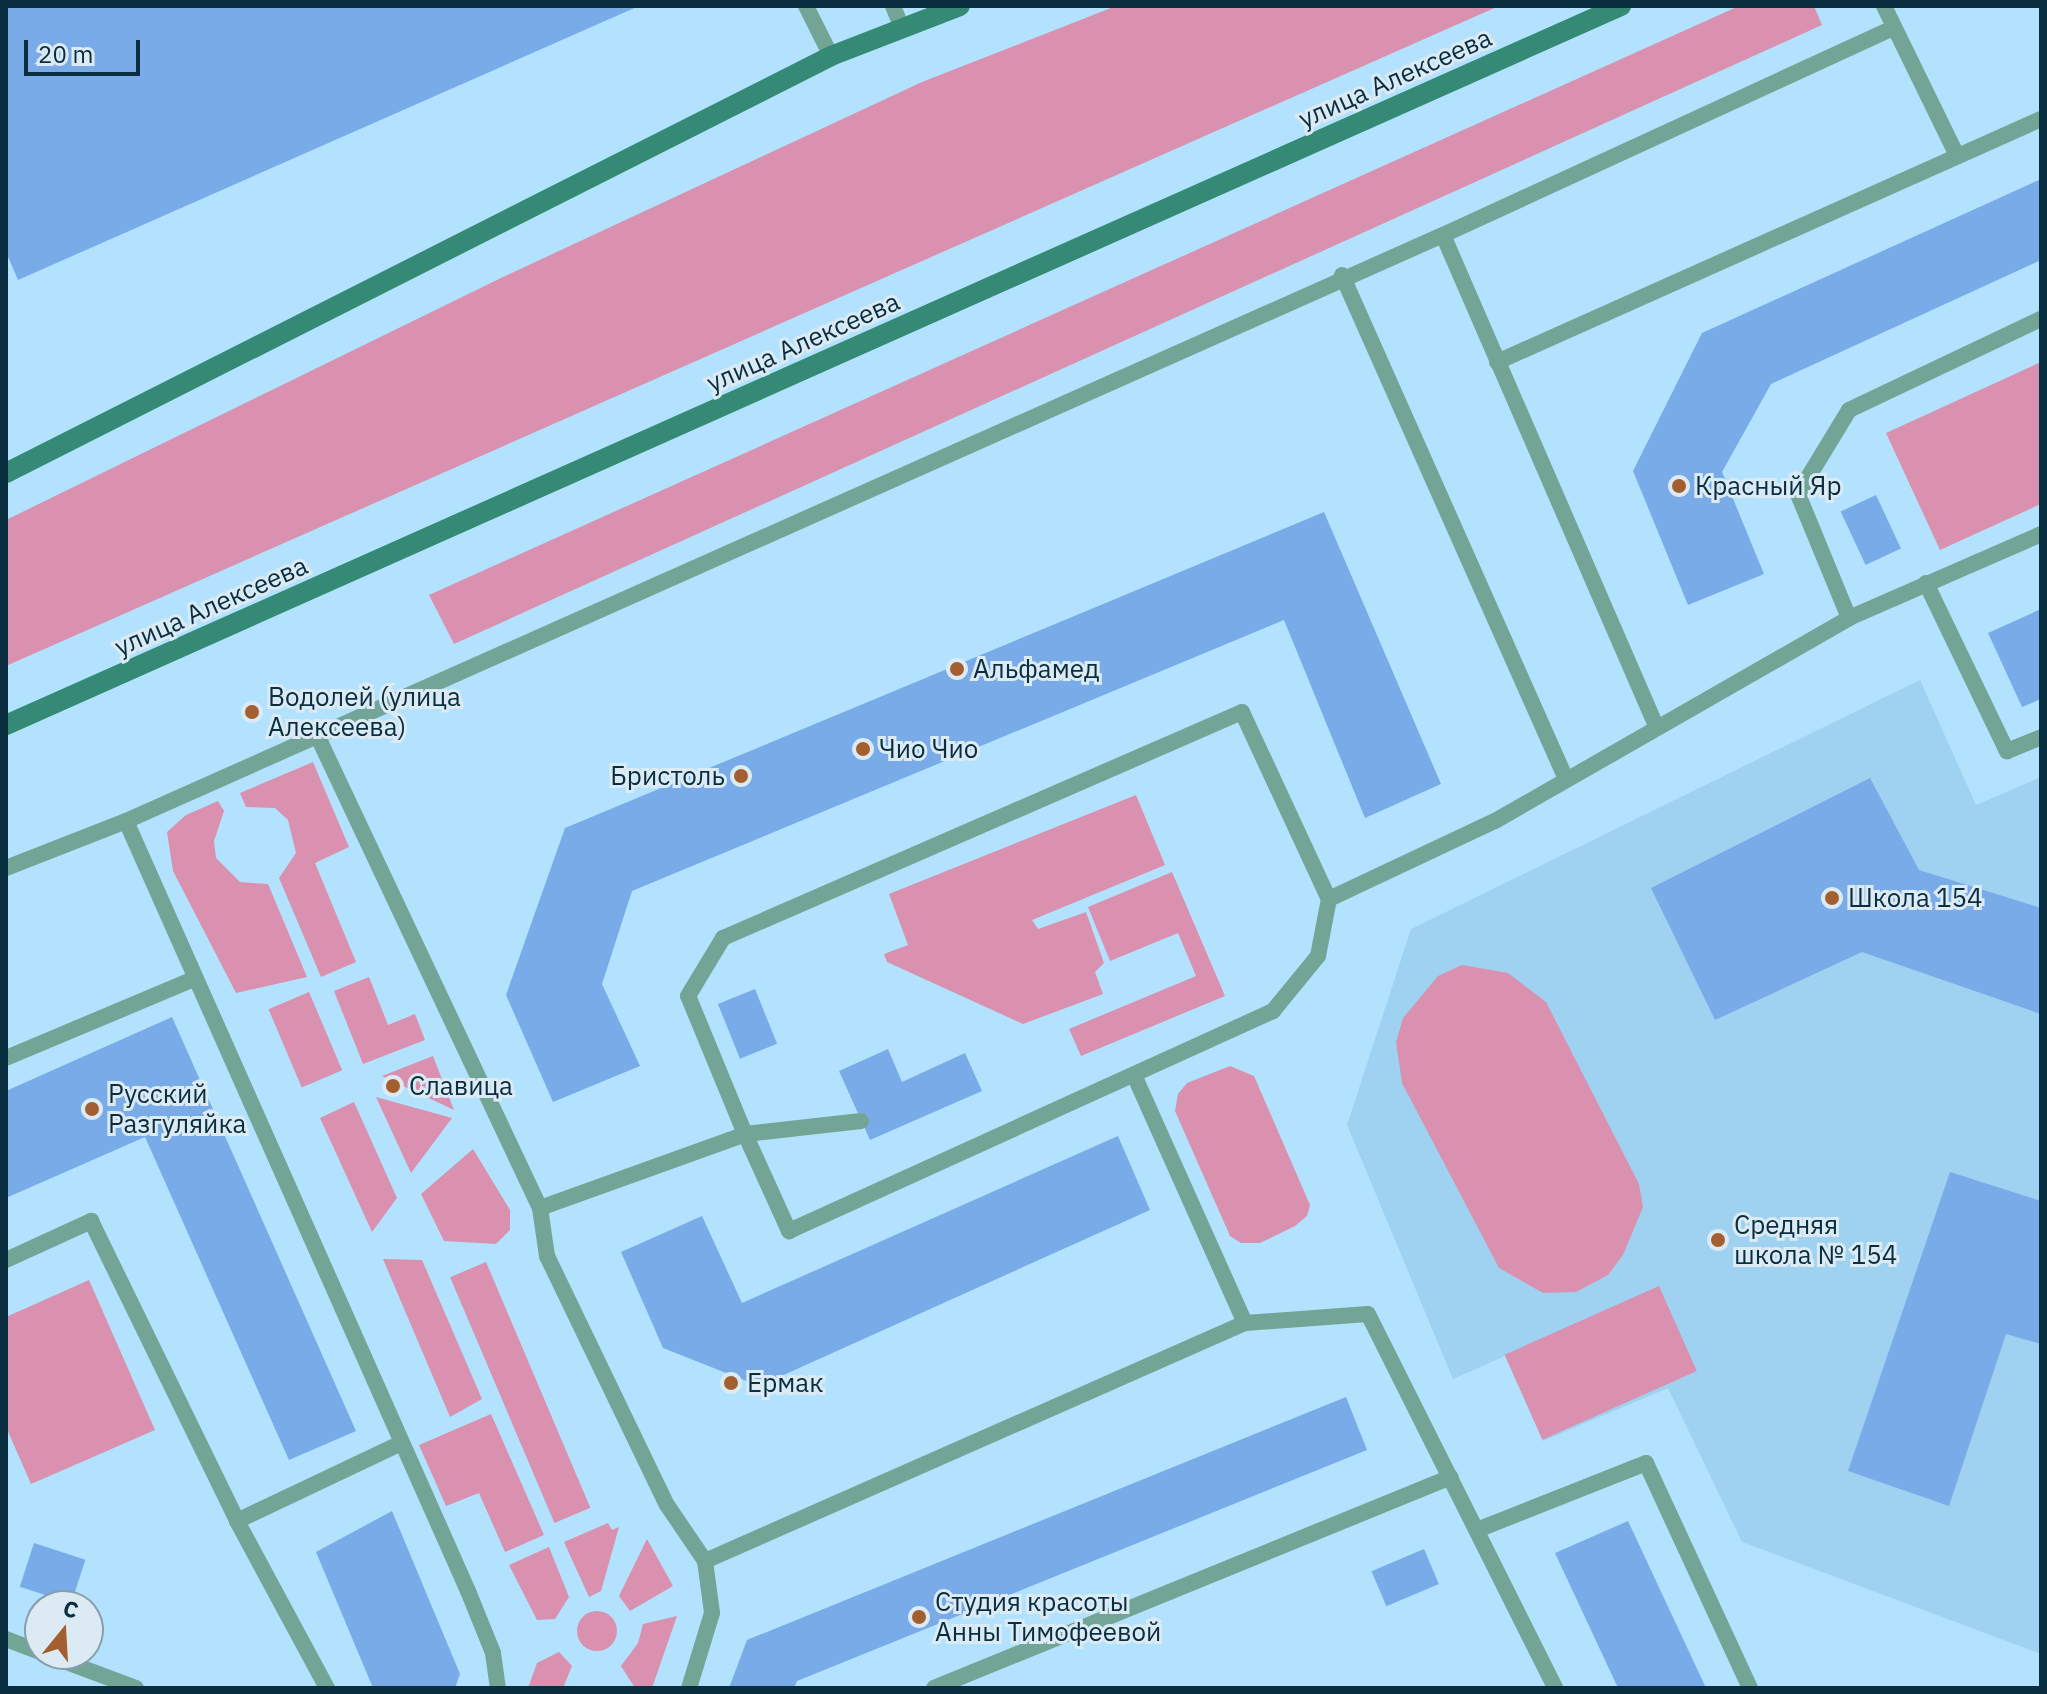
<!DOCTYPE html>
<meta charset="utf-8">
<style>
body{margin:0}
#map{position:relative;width:2047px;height:1694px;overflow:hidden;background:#b2e2fe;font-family:"IBM Plex Sans",sans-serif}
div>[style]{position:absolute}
.built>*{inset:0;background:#9fd2f0}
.green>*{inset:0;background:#d991af;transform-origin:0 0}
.round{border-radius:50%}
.building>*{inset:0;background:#78abe8;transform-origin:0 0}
.lane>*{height:16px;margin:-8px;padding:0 8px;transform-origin:8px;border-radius:8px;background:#73a596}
.secondary>*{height:20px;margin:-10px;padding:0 10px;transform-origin:10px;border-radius:10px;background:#358a75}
.dots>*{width:22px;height:22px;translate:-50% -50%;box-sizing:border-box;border:4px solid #dbeaf3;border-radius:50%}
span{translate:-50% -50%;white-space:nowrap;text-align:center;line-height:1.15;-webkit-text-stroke:6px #dbeaf3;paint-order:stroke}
.street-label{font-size:26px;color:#092e40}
.poi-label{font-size:26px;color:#092e40}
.left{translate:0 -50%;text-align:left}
.right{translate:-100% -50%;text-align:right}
.frame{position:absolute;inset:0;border:8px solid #092e40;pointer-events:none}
.north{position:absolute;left:24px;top:1590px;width:80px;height:80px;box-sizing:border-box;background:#dbeaf3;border:2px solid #879fab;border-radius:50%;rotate:18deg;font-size:22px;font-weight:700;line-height:32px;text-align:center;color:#092e40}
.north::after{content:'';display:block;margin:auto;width:28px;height:36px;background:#a35f2f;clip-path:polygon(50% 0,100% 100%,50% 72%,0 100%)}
.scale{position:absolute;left:24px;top:40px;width:116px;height:36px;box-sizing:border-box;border:4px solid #092e40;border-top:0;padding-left:10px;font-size:24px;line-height:28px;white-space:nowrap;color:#092e40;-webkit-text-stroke:6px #dbeaf3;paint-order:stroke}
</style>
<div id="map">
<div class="built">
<i style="clip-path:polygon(1920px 680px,1976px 805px,2041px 777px,2041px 1654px,1742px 1542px,1668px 1388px,1543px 1441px,1505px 1356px,1453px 1379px,1347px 1125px,1411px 929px)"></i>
</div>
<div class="green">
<i style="clip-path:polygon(1116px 6px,1499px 6px,6px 666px,6px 520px,503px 277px,922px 82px)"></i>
<i style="clip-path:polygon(1739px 6px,1814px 6px,1822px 25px,454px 644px,429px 595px)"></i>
<i style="clip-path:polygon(2041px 362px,2041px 504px,1940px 550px,1886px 433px)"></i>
<i style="clip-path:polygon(313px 762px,349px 847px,315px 863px,356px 962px,321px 977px,279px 878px,296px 853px,288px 820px,275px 808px,246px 807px,240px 793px)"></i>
<i style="clip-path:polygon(1136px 795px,1165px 865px,1032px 920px,1038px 929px,1086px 912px,1104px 963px,1095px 972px,1103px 994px,1023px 1024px,887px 962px,884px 954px,908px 945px,889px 894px)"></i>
<i style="clip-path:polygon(218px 801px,224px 811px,214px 841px,216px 858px,240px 882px,268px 884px,307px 977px,236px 993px,173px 871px,167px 832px,186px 815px)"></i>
<i style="clip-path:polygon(1172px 872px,1225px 996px,1081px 1056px,1069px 1029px,1196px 976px,1178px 933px,1110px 961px,1088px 907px)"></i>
<i style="clip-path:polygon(1462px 965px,1508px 973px,1546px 1002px,1639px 1184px,1643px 1207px,1623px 1255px,1608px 1275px,1576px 1292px,1543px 1293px,1499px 1268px,1402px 1083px,1396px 1042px,1403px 1018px,1438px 976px)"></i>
<i style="clip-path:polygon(369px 977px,388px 1025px,415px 1014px,425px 1040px,363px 1064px,334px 991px)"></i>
<i style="left:309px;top:992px;width:85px;height:44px;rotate:67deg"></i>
<i style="clip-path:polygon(433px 1056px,454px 1110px,382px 1076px)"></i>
<i style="clip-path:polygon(1230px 1066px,1254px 1076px,1310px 1205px,1307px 1216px,1295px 1226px,1260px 1243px,1241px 1243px,1230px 1236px,1175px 1111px,1178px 1094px,1187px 1083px)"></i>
<i style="clip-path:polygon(376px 1097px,452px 1118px,411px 1173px)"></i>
<i style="clip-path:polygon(354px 1102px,397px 1198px,372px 1232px,320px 1118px)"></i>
<i style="clip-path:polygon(473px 1149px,510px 1210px,510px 1230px,496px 1244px,444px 1241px,421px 1194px)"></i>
<i style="clip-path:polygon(383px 1259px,422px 1260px,482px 1399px,450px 1417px)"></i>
<i style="left:486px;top:1262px;width:267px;height:39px;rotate:67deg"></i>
<i style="clip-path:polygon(89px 1280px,155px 1430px,31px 1484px,6px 1427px,6px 1317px)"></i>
<i style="left:1659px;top:1286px;width:93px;height:169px;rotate:66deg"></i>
<i style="clip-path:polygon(491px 1414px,544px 1535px,505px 1552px,479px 1493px,446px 1506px,419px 1445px)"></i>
<i style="clip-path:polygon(608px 1523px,612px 1530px,619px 1527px,601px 1591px,589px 1597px,564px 1542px)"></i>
<i style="clip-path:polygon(647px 1539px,673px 1586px,630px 1611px,619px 1596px)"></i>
<i style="clip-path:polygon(549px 1547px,569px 1597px,555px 1619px,537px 1620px,509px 1565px)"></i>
<i class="round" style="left:577px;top:1611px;width:40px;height:40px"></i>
<i style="clip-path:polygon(677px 1616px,652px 1688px,635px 1688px,621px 1666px,638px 1643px,643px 1624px)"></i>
<i style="clip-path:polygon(559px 1652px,572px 1666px,563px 1688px,528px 1688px,537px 1663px)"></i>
</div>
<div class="building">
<i style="clip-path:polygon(6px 6px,639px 6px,18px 280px,6px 252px)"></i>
<i style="clip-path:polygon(2041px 179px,2041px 260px,1771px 384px,1722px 472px,1764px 574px,1688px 605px,1633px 471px,1702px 333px)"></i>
<i style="left:1876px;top:495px;width:59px;height:39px;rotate:65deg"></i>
<i style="clip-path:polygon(1324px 512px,1441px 784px,1365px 818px,1284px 620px,632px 891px,602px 984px,640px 1066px,553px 1102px,506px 995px,565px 828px)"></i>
<i style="clip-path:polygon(2041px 609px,2041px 699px,2022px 707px,1988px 633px)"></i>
<i style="clip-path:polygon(1870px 778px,1919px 870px,2041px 908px,2041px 1014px,1862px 952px,1715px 1020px,1651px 888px)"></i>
<i style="left:755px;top:989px;width:59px;height:40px;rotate:68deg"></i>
<i style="clip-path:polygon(172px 1017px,356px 1431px,289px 1460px,145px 1137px,6px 1198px,6px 1091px)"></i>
<i style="clip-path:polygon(888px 1049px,902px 1082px,965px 1053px,982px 1091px,870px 1140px,839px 1071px)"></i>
<i style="clip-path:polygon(1118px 1136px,1150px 1210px,759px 1386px,663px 1348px,621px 1252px,702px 1216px,742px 1303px)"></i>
<i style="clip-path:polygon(1950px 1172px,2041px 1201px,2041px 1344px,2006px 1334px,1949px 1506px,1848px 1471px)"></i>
<i style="clip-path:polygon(1346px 1397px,1367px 1450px,797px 1681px,794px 1688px,729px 1688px,747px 1640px)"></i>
<i style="clip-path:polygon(392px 1511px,460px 1674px,455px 1688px,373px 1688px,316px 1552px)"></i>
<i style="clip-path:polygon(1628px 1521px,1706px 1688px,1618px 1688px,1555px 1553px)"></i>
<i style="left:34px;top:1543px;width:54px;height:46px;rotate:18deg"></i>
<i style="left:1424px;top:1549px;width:38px;height:57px;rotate:67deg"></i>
</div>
<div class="lane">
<i style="left:806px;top:6px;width:56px;rotate:63.4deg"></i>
<i style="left:893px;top:6px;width:24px;rotate:68deg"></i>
<i style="left:1884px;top:6px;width:167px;rotate:64deg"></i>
<i style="left:1443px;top:235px;width:537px;rotate:66.54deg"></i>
<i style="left:1342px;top:275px;width:552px;rotate:66.04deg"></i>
<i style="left:1497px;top:362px;width:596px;rotate:-24.07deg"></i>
<i style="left:1926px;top:583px;width:187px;rotate:64.3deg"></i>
<i style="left:2007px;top:751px;width:37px;rotate:-22deg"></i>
<i style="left:1849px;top:618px;width:134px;rotate:-112.4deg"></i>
<i style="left:1798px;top:494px;width:98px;rotate:-58.7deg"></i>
<i style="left:1849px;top:410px;width:212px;rotate:-25.4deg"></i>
<i style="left:317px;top:735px;width:523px;rotate:64.76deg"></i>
<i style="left:540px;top:1208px;width:49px;rotate:81.7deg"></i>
<i style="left:547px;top:1256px;width:276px;rotate:64.3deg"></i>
<i style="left:667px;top:1505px;width:68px;rotate:55.8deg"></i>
<i style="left:705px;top:1561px;width:52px;rotate:82.3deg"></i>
<i style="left:712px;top:1613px;width:78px;rotate:107deg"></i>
<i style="left:126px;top:821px;width:843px;rotate:66.05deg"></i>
<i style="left:468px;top:1591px;width:67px;rotate:68deg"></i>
<i style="left:493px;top:1653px;width:35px;rotate:82deg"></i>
<i style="left:6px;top:868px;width:129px;rotate:-21.4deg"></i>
<i style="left:126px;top:821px;width:1441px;rotate:-23.99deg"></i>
<i style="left:1443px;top:235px;width:496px;rotate:-24.7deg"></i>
<i style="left:6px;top:1058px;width:204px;rotate:-22.8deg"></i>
<i style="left:1134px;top:1075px;width:272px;rotate:65.9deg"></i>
<i style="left:861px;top:1121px;width:117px;rotate:173.6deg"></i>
<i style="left:745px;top:1134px;width:149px;rotate:-112.4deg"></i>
<i style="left:688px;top:996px;width:68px;rotate:-58.9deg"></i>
<i style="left:723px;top:938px;width:566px;rotate:-23.53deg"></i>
<i style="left:1242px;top:712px;width:206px;rotate:65.1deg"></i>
<i style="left:540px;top:1208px;width:218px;rotate:-19.8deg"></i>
<i style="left:745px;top:1134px;width:107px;rotate:65.6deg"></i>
<i style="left:789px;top:1231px;width:532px;rotate:-24.44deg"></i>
<i style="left:1273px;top:1011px;width:71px;rotate:-50.7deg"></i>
<i style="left:1318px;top:956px;width:58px;rotate:-79.1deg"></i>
<i style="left:1329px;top:899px;width:183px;rotate:-25.2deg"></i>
<i style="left:1495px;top:821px;width:408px;rotate:-29.8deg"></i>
<i style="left:1849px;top:618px;width:210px;rotate:-23.6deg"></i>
<i style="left:6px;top:1260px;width:94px;rotate:-24.6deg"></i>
<i style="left:91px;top:1221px;width:334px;rotate:64deg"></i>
<i style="left:237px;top:1521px;width:179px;rotate:-25.4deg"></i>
<i style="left:237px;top:1521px;width:190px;rotate:61.7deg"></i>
<i style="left:1477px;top:1530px;width:182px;rotate:-21.6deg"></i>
<i style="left:1646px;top:1463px;width:248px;rotate:65.2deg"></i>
<i style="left:705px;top:1561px;width:590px;rotate:-23.79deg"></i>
<i style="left:1245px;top:1323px;width:123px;rotate:-4.2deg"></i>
<i style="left:1368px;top:1314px;width:418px;rotate:63.4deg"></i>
<i style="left:6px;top:1639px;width:36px;rotate:21deg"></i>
<i style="left:45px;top:1654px;width:97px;rotate:20.5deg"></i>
<i style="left:934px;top:1688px;width:558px;rotate:-22.2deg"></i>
</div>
<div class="secondary">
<i style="left:6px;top:473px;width:924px;rotate:-26.81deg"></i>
<i style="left:831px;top:56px;width:138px;rotate:-21.2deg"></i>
<i style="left:6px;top:725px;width:1768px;rotate:-24deg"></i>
</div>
<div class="dots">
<i style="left:1679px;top:486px;background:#a35f2f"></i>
<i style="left:957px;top:669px;background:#a35f2f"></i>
<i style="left:252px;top:712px;background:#a35f2f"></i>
<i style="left:863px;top:749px;background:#a35f2f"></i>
<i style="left:741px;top:776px;background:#a35f2f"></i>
<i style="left:1832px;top:898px;background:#a35f2f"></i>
<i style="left:393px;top:1086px;background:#a35f2f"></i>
<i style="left:92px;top:1109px;background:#a35f2f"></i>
<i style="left:1718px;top:1240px;background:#a35f2f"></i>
<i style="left:731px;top:1383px;background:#a35f2f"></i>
<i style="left:919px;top:1617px;background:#a35f2f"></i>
</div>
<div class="street-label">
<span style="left:1395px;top:78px;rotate:-24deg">улица Алексеева</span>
<span style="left:803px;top:342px;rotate:-24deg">улица Алексеева</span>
<span style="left:211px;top:606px;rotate:-24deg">улица Алексеева</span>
</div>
<div class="poi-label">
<span class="left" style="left:1695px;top:486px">Красный Яр</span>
<span class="left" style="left:973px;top:669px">Альфамед</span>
<span class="left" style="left:268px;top:712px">Водолей (улица<br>Алексеева)</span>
<span class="left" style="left:879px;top:749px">Чио Чио</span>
<span class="right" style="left:725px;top:776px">Бристоль</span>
<span class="left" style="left:1848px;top:898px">Школа 154</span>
<span class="left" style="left:409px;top:1086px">Славица</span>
<span class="left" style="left:108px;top:1109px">Русский<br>Разгуляйка</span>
<span class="left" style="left:1734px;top:1240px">Средняя<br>школа № 154</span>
<span class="left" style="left:747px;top:1383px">Ермак</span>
<span class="left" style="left:935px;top:1617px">Студия красоты<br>Анны Тимофеевой</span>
</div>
<div class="frame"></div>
<div class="north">С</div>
<div class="scale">20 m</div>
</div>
